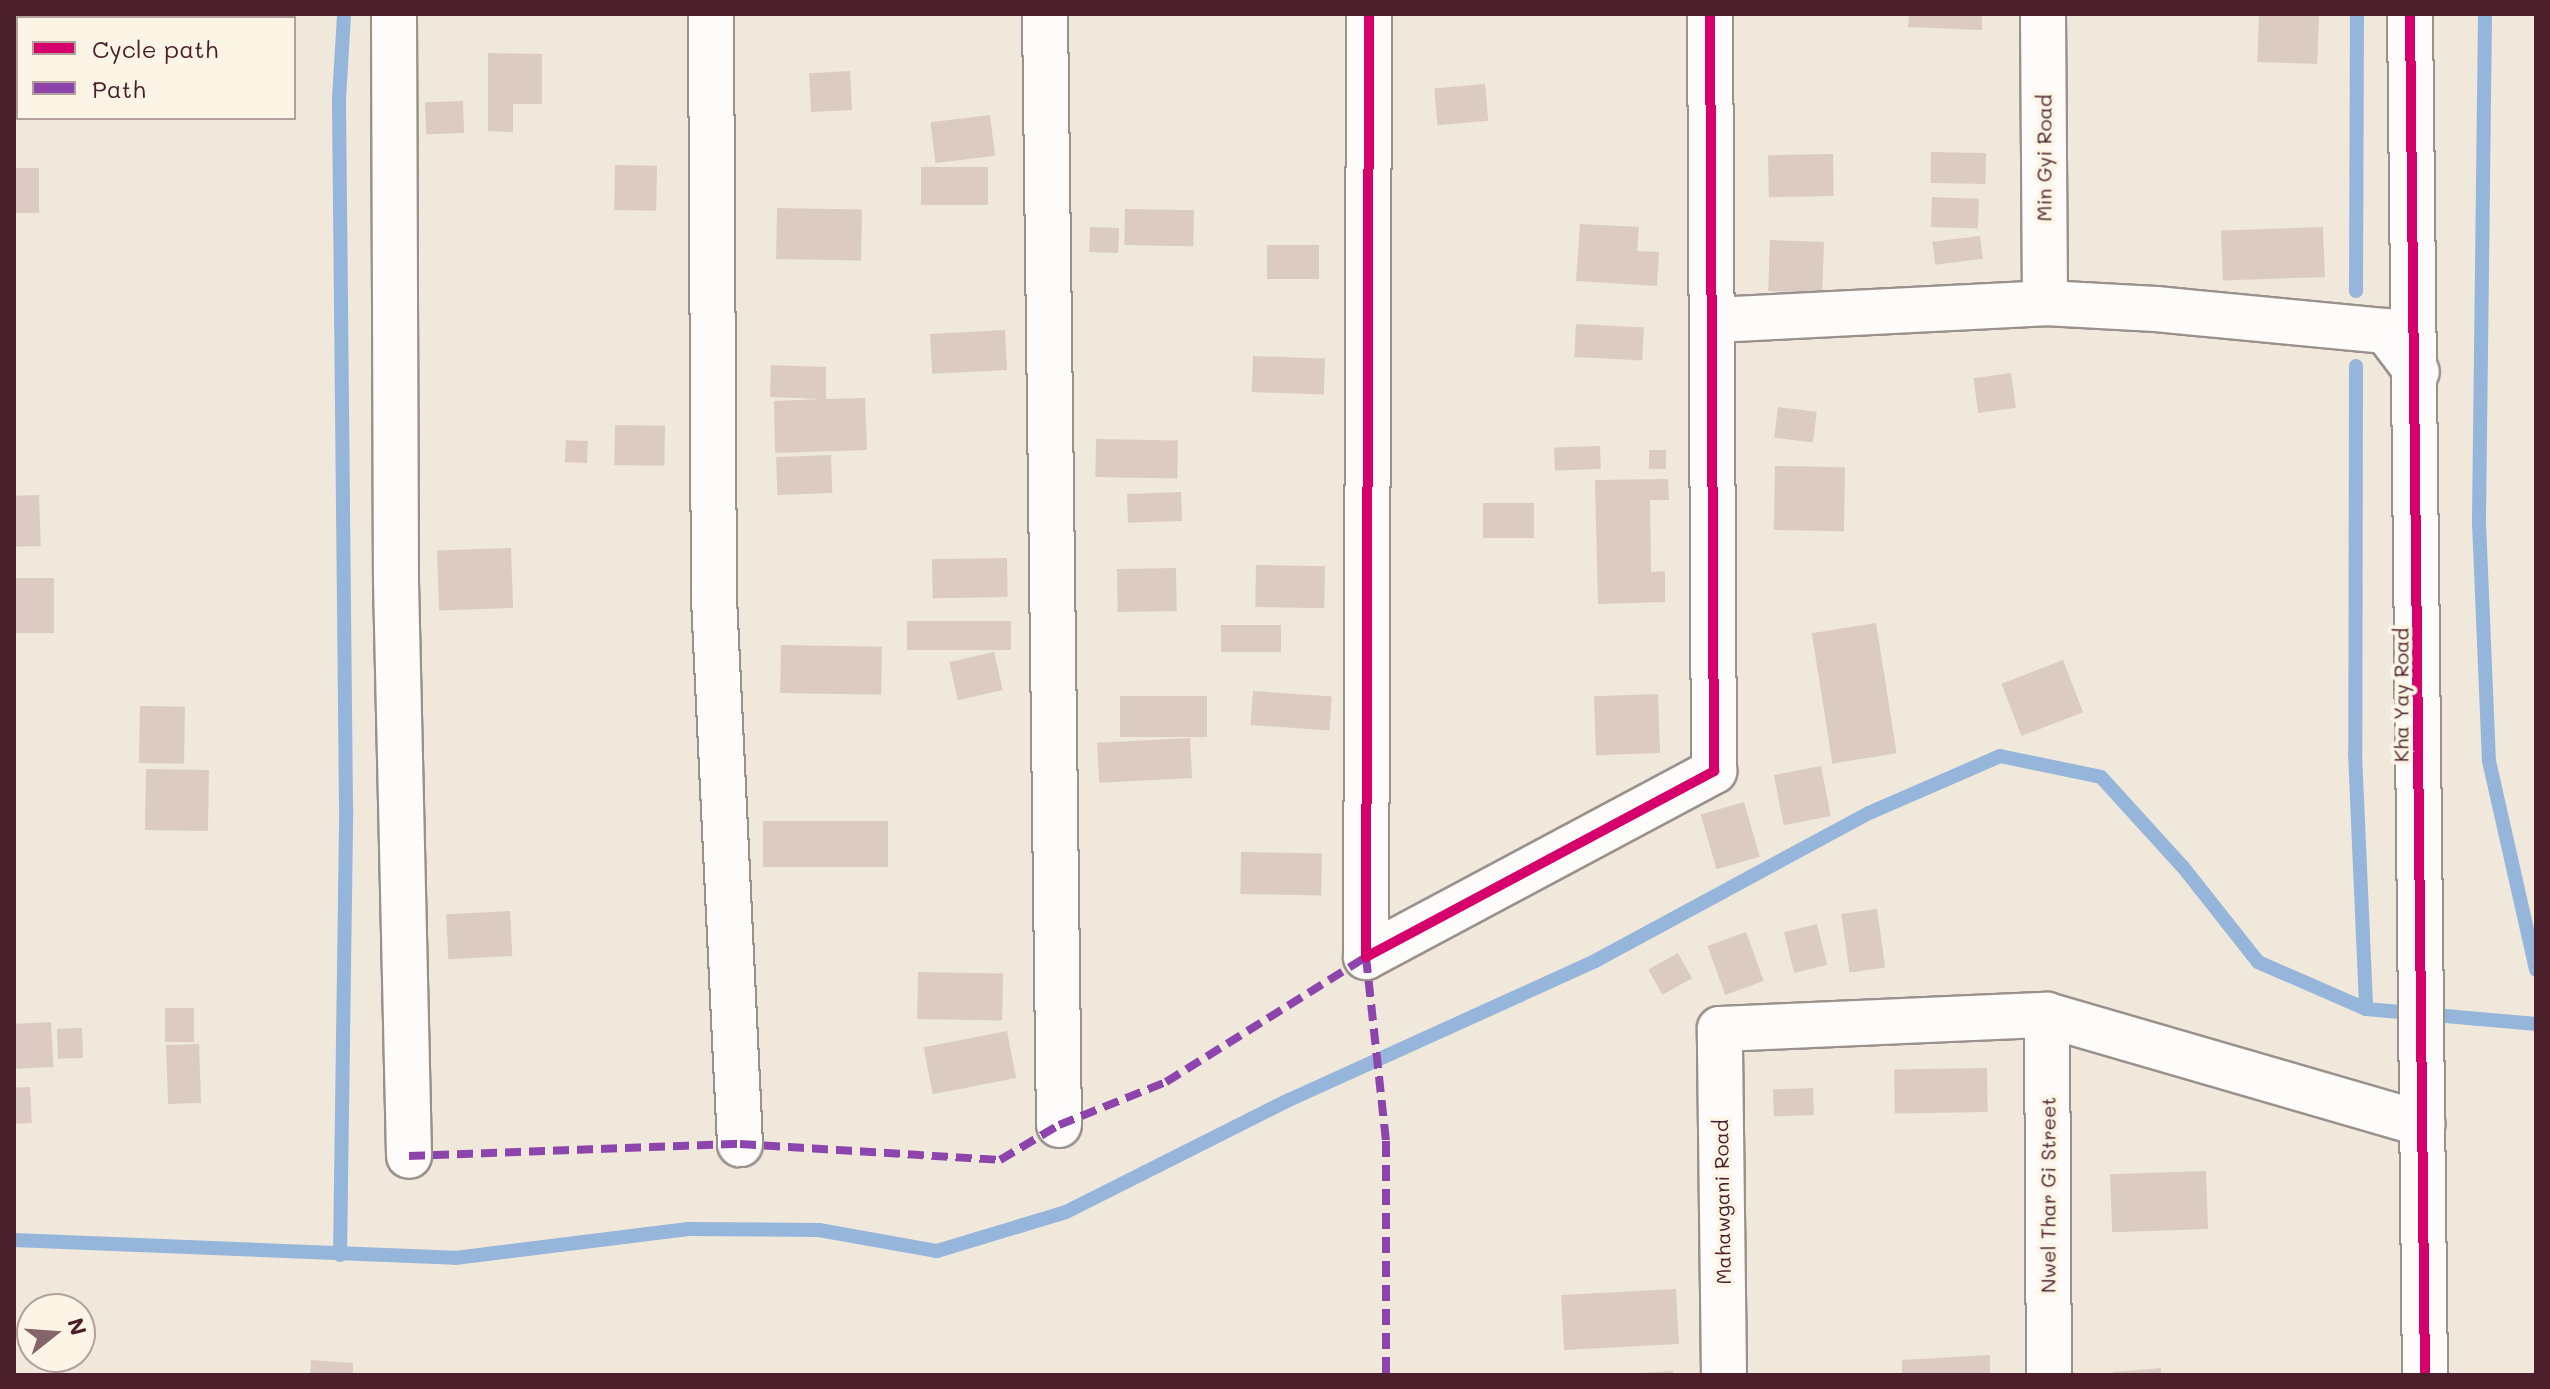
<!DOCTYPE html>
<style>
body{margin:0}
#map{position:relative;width:2550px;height:1389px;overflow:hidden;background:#efe8db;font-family:Mali,sans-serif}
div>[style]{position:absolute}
.stream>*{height:14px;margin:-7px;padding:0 7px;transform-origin:7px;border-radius:7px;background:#96b5da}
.building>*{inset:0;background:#dccbc2;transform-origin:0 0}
.roads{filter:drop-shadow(2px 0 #9b918c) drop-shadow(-2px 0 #9b918c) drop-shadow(0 2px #9b918c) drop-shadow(0 -2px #9b918c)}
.street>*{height:44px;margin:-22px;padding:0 22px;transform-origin:22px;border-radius:22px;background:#fdfcfa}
.quiet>*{height:8px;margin-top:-4px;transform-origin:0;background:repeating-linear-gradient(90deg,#8e44ad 0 16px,transparent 0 24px)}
.cycleway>*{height:10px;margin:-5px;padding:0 5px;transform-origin:5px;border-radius:5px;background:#d6006c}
span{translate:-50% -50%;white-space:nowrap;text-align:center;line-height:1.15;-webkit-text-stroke:8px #fcf5e5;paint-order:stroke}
.street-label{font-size:20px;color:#4a1f2b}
.frame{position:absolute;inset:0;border:16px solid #4a1f2b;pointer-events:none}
.legend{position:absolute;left:16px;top:16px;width:280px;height:104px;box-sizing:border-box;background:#fcf5e5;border:2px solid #b59f9b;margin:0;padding:10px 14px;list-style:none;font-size:24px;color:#4a1f2b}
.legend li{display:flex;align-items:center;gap:16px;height:40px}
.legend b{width:40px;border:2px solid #b59f9b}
.north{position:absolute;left:16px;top:1293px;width:80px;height:80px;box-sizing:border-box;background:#fcf5e5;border:2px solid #b59f9b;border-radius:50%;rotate:73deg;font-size:22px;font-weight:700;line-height:32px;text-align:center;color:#4a1f2b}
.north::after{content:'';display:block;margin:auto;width:28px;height:36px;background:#846569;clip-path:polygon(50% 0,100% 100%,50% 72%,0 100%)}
</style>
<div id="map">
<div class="stream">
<i style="left:2485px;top:14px;width:509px;rotate:90.68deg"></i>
<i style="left:2479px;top:523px;width:238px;rotate:87.6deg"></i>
<i style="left:2489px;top:761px;width:214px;rotate:77.3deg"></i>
<i style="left:2356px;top:291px;width:277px;rotate:-89.8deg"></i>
<i style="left:2356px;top:366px;width:387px;rotate:90.1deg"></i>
<i style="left:2355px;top:753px;width:256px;rotate:87.5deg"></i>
<i style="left:14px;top:1240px;width:441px;rotate:2.3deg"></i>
<i style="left:455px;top:1258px;width:235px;rotate:-7.1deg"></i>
<i style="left:688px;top:1229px;width:131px;rotate:0.4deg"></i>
<i style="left:819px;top:1230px;width:120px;rotate:10.1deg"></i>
<i style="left:937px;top:1251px;width:135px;rotate:-16.8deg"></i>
<i style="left:1066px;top:1212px;width:250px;rotate:-26.7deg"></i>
<i style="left:1289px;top:1100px;width:336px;rotate:-24.4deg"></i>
<i style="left:1595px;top:961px;width:311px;rotate:-28.4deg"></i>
<i style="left:1869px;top:813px;width:143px;rotate:-23.5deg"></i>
<i style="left:2000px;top:756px;width:103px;rotate:11.7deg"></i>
<i style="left:2101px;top:777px;width:122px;rotate:47.7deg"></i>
<i style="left:2183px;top:867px;width:121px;rotate:51.7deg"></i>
<i style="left:2258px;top:962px;width:118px;rotate:23.5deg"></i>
<i style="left:2366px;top:1009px;width:171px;rotate:5deg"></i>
<i style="left:340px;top:1255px;width:447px;rotate:-89.2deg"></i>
<i style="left:346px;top:808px;width:709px;rotate:-90.57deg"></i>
<i style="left:339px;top:99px;width:85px;rotate:-86.6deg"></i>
</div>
<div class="building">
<i style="clip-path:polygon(1909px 14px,1982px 14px,1982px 30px,1908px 27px)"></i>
<i style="left:2259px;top:14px;width:60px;height:48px;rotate:2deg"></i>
<i style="clip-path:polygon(488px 53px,542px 54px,542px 104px,513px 104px,513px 132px,488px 131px)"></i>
<i style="left:850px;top:71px;width:39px;height:41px;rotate:87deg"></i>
<i style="left:1485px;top:84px;width:37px;height:51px;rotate:85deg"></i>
<i style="left:463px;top:101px;width:32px;height:38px;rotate:88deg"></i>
<i style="left:990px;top:115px;width:41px;height:60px;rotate:83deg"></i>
<i style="left:1931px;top:152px;width:55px;height:31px;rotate:1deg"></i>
<i style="left:1833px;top:154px;width:42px;height:65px;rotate:89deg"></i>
<i style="left:615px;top:165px;width:42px;height:45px;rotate:1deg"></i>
<i style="left:921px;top:167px;width:67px;height:38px"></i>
<i style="left:14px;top:168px;width:25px;height:45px"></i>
<i style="left:1932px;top:197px;width:47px;height:30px;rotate:2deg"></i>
<i style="left:777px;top:208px;width:85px;height:51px;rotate:1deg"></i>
<i style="left:1125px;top:209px;width:69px;height:36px;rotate:1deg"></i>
<i style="clip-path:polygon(1580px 224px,1639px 227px,1637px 251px,1659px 252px,1657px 286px,1576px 281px)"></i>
<i style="left:1090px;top:227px;width:29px;height:25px;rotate:2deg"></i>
<i style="left:2323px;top:227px;width:50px;height:102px;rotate:88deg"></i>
<i style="left:1980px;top:236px;width:23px;height:48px;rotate:83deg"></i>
<i style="left:1770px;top:240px;width:54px;height:51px;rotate:2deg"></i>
<i style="left:1319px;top:245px;width:34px;height:52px;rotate:90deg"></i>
<i style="left:1576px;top:324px;width:68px;height:33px;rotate:3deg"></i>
<i style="left:1005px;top:330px;width:40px;height:75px;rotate:87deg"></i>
<i style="left:1253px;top:356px;width:72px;height:36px;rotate:2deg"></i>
<i style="clip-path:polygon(771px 365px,826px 367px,826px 399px,865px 398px,867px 450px,775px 453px,774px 401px,822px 399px,770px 397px)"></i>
<i style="left:2011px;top:373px;width:35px;height:38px;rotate:82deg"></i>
<i style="left:1778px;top:407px;width:39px;height:31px;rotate:7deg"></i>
<i style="left:615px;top:425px;width:50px;height:40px;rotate:1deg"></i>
<i style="left:1096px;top:439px;width:82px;height:38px;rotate:1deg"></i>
<i style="left:566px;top:440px;width:22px;height:22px;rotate:3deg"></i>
<i style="left:1600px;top:446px;width:23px;height:46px;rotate:88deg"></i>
<i style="left:1649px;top:450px;width:17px;height:19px"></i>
<i style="left:831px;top:455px;width:38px;height:55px;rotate:88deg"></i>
<i style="left:1775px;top:466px;width:70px;height:64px;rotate:1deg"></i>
<i style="clip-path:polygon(1668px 479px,1669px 500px,1650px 500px,1651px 572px,1665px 571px,1665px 602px,1598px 604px,1595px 480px)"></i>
<i style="left:1181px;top:492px;width:29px;height:54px;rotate:88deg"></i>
<i style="left:39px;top:495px;width:51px;height:25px;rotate:88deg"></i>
<i style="left:1534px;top:503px;width:35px;height:51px;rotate:90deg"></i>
<i style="left:511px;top:548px;width:60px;height:74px;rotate:88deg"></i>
<i style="left:1007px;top:558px;width:39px;height:75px;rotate:89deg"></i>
<i style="left:1256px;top:565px;width:69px;height:42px;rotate:1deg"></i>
<i style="left:1176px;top:568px;width:43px;height:59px;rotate:89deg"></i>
<i style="left:14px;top:578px;width:40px;height:55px"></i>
<i style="left:907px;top:621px;width:104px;height:29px"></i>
<i style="left:1876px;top:623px;width:132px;height:65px;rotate:81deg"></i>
<i style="left:1221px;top:625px;width:60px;height:27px"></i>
<i style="left:781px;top:645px;width:101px;height:48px;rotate:1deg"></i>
<i style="left:994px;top:652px;width:39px;height:46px;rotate:77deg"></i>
<i style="left:2063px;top:660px;width:56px;height:66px;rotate:69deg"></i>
<i style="left:1253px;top:691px;width:79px;height:34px;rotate:4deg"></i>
<i style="left:1658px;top:694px;width:59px;height:64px;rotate:88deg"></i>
<i style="left:1120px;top:696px;width:87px;height:41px"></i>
<i style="left:140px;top:706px;width:45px;height:57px;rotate:1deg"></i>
<i style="left:1190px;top:738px;width:40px;height:93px;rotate:87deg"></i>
<i style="left:1821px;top:766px;width:51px;height:48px;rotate:79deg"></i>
<i style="left:146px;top:769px;width:63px;height:61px;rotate:1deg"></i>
<i style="left:1744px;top:802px;width:57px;height:45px;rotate:74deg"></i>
<i style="left:763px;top:821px;width:125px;height:46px"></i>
<i style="left:1241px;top:852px;width:81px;height:42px;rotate:1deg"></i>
<i style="left:1877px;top:909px;width:59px;height:36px;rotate:82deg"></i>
<i style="left:510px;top:911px;width:45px;height:64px;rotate:87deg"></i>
<i style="left:1817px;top:924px;width:42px;height:34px;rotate:76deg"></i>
<i style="left:1746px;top:932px;width:52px;height:41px;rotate:70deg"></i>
<i style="left:1678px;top:953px;width:29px;height:34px;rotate:61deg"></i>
<i style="left:918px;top:972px;width:85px;height:47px;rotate:1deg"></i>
<i style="left:165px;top:1008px;width:29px;height:34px"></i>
<i style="left:51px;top:1022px;width:45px;height:37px;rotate:87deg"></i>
<i style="left:82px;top:1028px;width:30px;height:25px;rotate:88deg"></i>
<i style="left:1007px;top:1031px;width:48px;height:85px;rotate:79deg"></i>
<i style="left:199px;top:1044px;width:59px;height:33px;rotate:88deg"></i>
<i style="left:1987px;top:1068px;width:44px;height:93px;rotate:89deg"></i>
<i style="left:30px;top:1087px;width:36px;height:16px;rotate:87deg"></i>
<i style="left:1813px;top:1088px;width:27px;height:40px;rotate:88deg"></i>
<i style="left:2206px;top:1171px;width:58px;height:96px;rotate:88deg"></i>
<i style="left:1676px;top:1289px;width:55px;height:115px;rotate:87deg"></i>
<i style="clip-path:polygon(1990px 1355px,1990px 1375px,1902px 1375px,1902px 1360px)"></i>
<i style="clip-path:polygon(311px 1360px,353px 1363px,353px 1375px,310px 1375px)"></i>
<i style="clip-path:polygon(2161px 1368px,2161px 1375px,2114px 1375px,2113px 1372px)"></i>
<i style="clip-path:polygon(1673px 1371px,1673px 1375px,1639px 1375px,1639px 1373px)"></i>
</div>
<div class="roads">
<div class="street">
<i style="left:394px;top:14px;width:568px;rotate:89.8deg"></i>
<i style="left:396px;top:582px;width:574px;rotate:88.7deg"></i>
<i style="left:711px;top:14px;width:585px;rotate:89.71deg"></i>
<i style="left:714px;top:599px;width:546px;rotate:87.27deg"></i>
<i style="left:1045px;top:14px;width:1111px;rotate:89.28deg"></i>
<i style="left:1369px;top:14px;width:943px;rotate:90.18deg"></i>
<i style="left:1366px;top:957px;width:395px;rotate:-28.1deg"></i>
<i style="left:1714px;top:771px;width:757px;rotate:-90.3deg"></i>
<i style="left:2043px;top:14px;width:289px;rotate:89.6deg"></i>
<i style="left:2410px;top:14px;width:1361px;rotate:89.37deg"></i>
<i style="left:1715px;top:320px;width:330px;rotate:-2.9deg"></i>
<i style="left:2045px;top:303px;width:111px;rotate:3.1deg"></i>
<i style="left:2156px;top:309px;width:231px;rotate:5.5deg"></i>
<i style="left:2386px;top:331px;width:51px;rotate:52.9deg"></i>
<i style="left:2047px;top:1015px;width:360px;rotate:89.7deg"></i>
<i style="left:1724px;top:1375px;width:346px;rotate:-90.7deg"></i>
<i style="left:1720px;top:1029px;width:327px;rotate:-2.5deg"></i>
<i style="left:2047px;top:1015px;width:391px;rotate:16.2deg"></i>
</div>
</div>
<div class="quiet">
<i style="left:409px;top:1156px;width:331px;rotate:-2.1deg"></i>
<i style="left:740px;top:1144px;width:260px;rotate:3.5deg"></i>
<i style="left:1000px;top:1160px;width:69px;rotate:-30.7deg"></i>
<i style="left:1059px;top:1125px;width:115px;rotate:-21.9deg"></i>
<i style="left:1166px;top:1082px;width:236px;rotate:-32deg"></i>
<i style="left:1366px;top:957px;width:185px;rotate:83.8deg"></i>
<i style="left:1386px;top:1141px;width:234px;rotate:90deg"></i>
</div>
<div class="cycleway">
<i style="left:1369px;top:14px;width:943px;rotate:90.18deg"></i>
<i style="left:1366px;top:957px;width:395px;rotate:-28.1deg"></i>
<i style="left:1714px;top:771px;width:757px;rotate:-90.3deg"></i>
<i style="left:2410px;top:14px;width:1361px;rotate:89.37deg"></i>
</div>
<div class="street-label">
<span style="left:2044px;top:158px;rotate:-90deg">Min Gyi Road</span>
<span style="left:2401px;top:695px;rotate:-90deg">Kha Yay Road</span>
<span style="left:2048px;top:1195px;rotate:-90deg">Nwel Thar Gi Street</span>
<span style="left:1722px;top:1202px;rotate:-91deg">Mahawgani Road</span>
</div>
<div class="frame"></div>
<ul class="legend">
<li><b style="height:10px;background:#d6006c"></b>Cycle path</li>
<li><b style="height:10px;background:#8e44ad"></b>Path</li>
</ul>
<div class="north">N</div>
</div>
